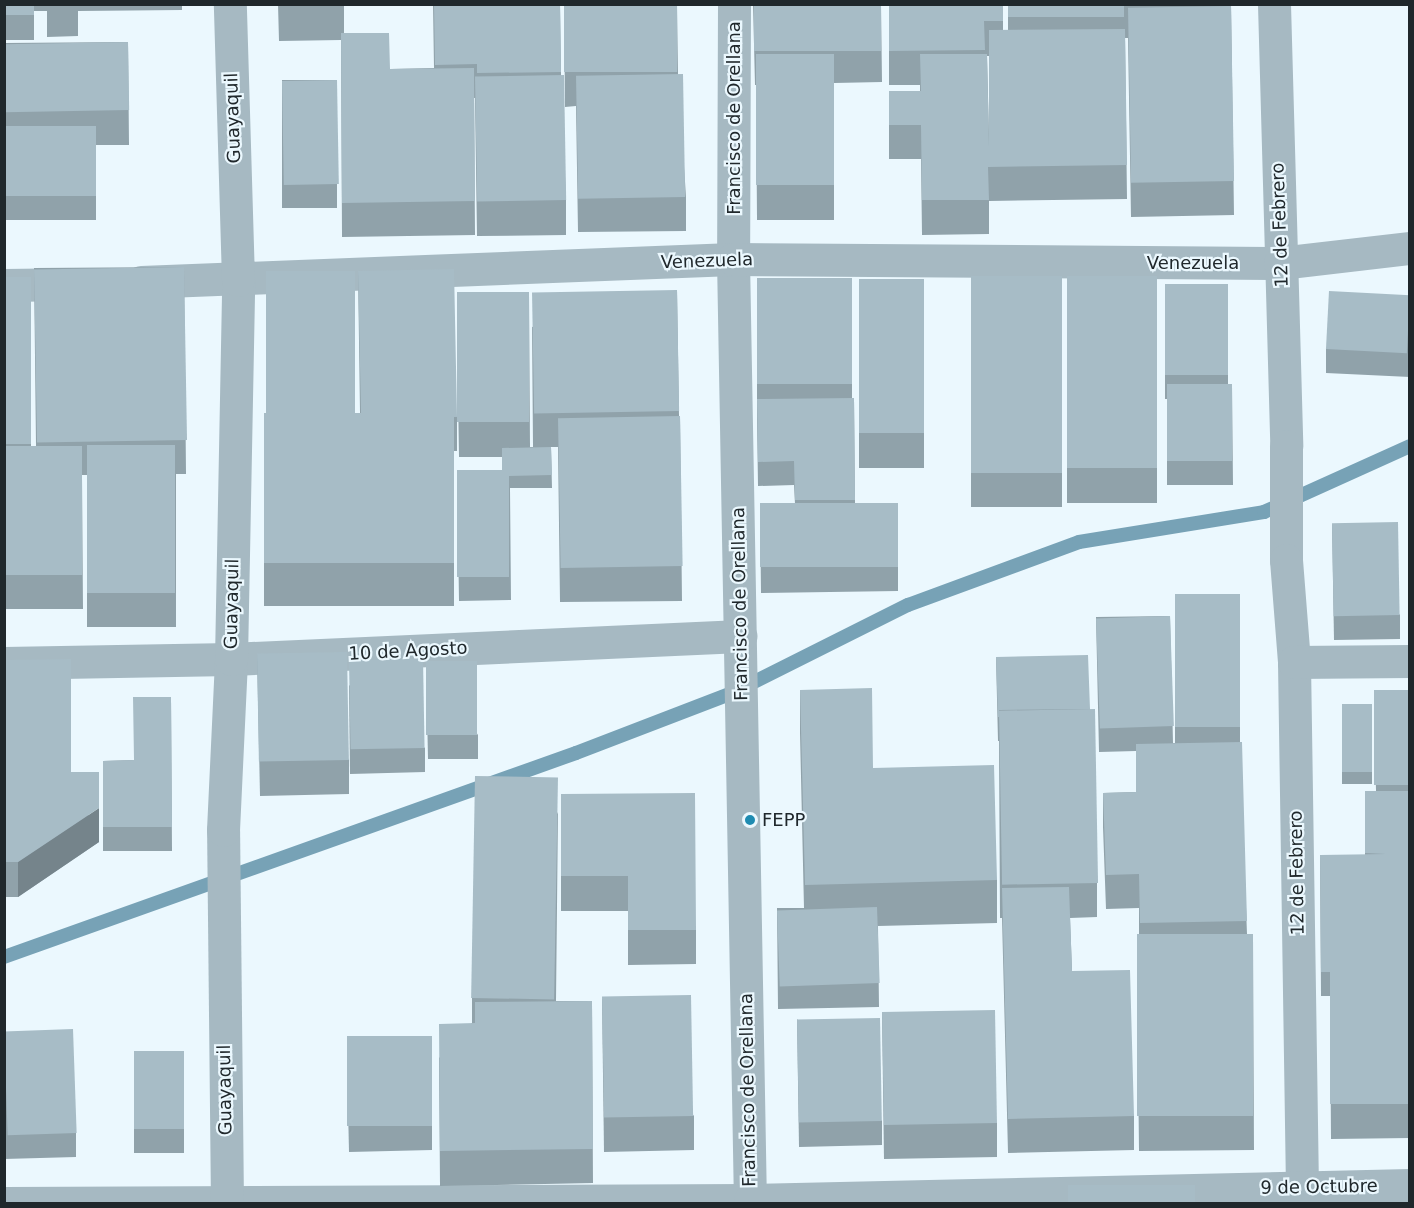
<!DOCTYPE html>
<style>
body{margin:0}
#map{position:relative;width:1414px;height:1208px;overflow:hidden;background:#ebf8fe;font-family:"DejaVu Sans",sans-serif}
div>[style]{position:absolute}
.stream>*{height:14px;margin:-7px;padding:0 7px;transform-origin:7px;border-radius:7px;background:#77a2b6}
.street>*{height:33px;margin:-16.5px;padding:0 16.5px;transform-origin:16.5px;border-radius:16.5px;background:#a6b9c2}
.wall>*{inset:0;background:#90a2aa;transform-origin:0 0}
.shaded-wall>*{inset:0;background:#75848b}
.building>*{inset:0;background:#a7bcc6;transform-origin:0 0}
.dots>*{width:16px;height:16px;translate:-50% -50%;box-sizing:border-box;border:3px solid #ebf8fe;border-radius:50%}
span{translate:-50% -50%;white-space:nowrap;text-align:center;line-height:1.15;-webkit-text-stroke:4.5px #ebf8fe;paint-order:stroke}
.street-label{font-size:18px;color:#20282c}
.poi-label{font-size:18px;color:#20282c}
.left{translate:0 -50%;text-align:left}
.frame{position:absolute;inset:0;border:6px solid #20282c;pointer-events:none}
</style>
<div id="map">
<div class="stream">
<i style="left:4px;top:957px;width:607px;rotate:-19.63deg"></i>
<i style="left:576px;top:753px;width:167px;rotate:-21deg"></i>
<i style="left:732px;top:693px;width:197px;rotate:-26.6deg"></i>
<i style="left:908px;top:605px;width:182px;rotate:-20.2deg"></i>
<i style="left:1079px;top:542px;width:187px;rotate:-9.2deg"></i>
<i style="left:1264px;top:512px;width:160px;rotate:-24.3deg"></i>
</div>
<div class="street">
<i style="left:734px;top:4px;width:255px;rotate:90.2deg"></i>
<i style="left:733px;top:259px;width:945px;rotate:88.97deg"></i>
<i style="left:1274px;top:4px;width:442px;rotate:88.4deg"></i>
<i style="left:1286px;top:446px;width:114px;rotate:90deg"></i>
<i style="left:1286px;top:560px;width:102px;rotate:85.5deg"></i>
<i style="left:1294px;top:662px;width:524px;rotate:89.13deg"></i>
<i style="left:141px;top:282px;width:592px;rotate:-2.22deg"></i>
<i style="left:733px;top:259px;width:547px;rotate:0.42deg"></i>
<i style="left:1280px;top:263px;width:131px;rotate:-6.6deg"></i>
<i style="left:4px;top:285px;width:77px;rotate:-0.7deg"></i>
<i style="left:1294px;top:662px;width:116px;rotate:-0.5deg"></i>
<i style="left:4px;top:663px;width:227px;rotate:-1deg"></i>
<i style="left:231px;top:659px;width:510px;rotate:-2.59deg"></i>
<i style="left:4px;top:1203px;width:746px;rotate:-0.23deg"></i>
<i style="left:750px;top:1200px;width:660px;rotate:-1.3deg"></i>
<i style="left:227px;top:1204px;width:374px;rotate:-90.6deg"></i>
<i style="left:223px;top:830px;width:171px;rotate:-87.3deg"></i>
<i style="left:231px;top:659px;width:379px;rotate:-88.9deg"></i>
<i style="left:238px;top:280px;width:276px;rotate:-91.7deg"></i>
</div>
<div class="wall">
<i style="left:4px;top:4px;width:30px;height:36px"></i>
<i style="clip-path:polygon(34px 4px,182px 4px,182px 10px,78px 11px,78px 36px,47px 37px,47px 11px,34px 11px)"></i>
<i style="clip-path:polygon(278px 4px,344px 4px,344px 33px,390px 69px,434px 68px,433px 4px,560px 4px,561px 75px,566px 200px,566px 235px,477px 236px,475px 98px,474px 98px,475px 235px,342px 237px,341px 40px,279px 41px)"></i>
<i style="clip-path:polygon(564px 4px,677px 4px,678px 74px,686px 197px,686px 231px,578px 232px,576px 106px,565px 107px)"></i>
<i style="clip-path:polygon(753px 4px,881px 4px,882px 82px,834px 83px,834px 220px,757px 220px,756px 85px,755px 85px)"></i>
<i style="clip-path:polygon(evenodd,889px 4px,1003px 4px,1003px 30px,1008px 30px,1008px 4px,1231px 4px,1234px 215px,1131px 217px,1128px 38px,1125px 38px,1127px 199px,989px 201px,989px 234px,922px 235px,921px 159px,889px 159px,889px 91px,920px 91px,920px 85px,889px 85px,889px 4px,987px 56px,989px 56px,989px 136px,987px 56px)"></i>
<i style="clip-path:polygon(128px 42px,129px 145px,96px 145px,96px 220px,4px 220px,4px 43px)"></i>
<i style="left:337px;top:80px;width:128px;height:55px;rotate:90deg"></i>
<i style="clip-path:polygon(184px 267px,186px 474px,176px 474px,176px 627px,87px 627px,87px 475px,82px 475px,83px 609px,4px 609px,4px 278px,31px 277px,31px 446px,36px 446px,34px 268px)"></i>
<i style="clip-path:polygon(358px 271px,457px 417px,457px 451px,454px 451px,454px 606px,264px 606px,264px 413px,360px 413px)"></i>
<i style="left:1062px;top:276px;width:231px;height:91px;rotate:90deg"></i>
<i style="left:1067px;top:276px;width:90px;height:227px"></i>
<i style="clip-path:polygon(757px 278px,852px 278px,852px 398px,854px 398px,855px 503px,898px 503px,898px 591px,761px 593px,760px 504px,795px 504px,794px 485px,758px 486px,757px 418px)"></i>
<i style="left:859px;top:279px;width:65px;height:189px"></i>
<i style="clip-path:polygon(1165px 284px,1228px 284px,1228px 384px,1232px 384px,1233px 485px,1167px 485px,1167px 399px,1165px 399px)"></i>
<i style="clip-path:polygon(677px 290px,679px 416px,680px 416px,682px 601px,560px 602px,558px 447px,551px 447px,552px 488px,510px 488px,511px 600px,459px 601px,457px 470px,502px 470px,502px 457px,459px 457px,457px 327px,529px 292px,530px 447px,533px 447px,532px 327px)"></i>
<i style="clip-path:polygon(1410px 295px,1410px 377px,1326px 373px,1326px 349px)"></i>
<i style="clip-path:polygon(1332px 524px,1400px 615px,1400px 639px,1334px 640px)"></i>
<i style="clip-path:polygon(1175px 594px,1240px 594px,1240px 742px,1247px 934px,1253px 934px,1254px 1150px,1139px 1151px,1137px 969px,1139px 935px,1139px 908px,1106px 909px,1103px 827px,1103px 793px,1136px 792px,1136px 751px,1099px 752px,1096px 617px,1170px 616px,1173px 743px,1175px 743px)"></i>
<i style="clip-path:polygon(257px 654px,349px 760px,349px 794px,260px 796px)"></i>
<i style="clip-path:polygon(996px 657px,1090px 709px,1097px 883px,1097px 917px,1070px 918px,1072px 971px,1134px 1116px,1134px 1150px,1008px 1153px,1002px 918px,1000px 918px,999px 741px,998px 741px)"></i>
<i style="clip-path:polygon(4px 660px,71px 772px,99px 842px,18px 897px,4px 897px)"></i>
<i style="clip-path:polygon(426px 661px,478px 735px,478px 759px,428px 759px)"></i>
<i style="clip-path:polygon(349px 685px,425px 748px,425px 772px,350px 774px)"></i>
<i style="clip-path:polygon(800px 690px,873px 768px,997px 880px,997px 923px,878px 926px,879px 1007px,778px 1009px,777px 908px,804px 908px,800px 733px)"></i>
<i style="clip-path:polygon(1410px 690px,1410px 1138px,1331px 1139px,1330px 996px,1321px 996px,1320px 855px,1365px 855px,1365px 791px,1376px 791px,1374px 691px)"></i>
<i style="clip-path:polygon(171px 697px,172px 851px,103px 851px,103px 761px,134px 760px)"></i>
<i style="left:1372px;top:704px;width:80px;height:30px;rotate:90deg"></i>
<i style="clip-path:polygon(561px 794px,696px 930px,696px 964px,628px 965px,628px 911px,561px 911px)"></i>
<i style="clip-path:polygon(558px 812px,556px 1001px,592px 1001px,593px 1183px,440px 1186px,439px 1058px,472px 1023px,472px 998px)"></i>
<i style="clip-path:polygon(602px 998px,694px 1116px,694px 1150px,604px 1152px)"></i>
<i style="clip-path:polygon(882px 1012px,997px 1123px,997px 1157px,884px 1159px)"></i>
<i style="clip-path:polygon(797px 1019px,882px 1121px,882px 1145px,799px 1147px)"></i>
<i style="clip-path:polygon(4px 1031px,76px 1133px,76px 1157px,4px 1159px)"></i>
<i style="clip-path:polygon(432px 1036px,432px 1150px,349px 1152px,347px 1062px)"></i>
<i style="left:134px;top:1051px;width:50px;height:102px"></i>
</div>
<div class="shaded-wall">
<i style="clip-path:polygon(99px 808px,99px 842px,18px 897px,18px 862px)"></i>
</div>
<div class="building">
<i style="left:4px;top:4px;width:30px;height:11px"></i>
<i style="left:279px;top:4px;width:65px;height:2px"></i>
<i style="clip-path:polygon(434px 4px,560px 4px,561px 72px,477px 73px,477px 64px,435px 65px)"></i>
<i style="left:564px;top:4px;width:113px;height:68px"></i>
<i style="left:754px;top:4px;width:127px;height:47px"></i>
<i style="clip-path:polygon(889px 4px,1003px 4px,1003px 21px,984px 21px,985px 50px,889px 51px)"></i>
<i style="left:1008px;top:4px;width:116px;height:13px"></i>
<i style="left:1231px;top:6px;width:175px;height:103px;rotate:89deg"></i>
<i style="clip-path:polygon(1125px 29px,1127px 165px,988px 167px,989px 200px,922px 200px,921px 125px,889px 125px,889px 91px,921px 91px,920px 54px,987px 54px,989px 147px,989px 30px)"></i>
<i style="clip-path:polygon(341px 33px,389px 33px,390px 69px,474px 68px,475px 201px,342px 203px)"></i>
<i style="left:128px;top:42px;width:68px;height:124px;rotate:89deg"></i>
<i style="left:756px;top:54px;width:78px;height:131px"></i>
<i style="left:683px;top:74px;width:123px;height:107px;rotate:89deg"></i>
<i style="left:564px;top:75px;width:125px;height:89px;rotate:89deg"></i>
<i style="left:337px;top:80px;width:104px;height:55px;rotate:89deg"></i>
<i style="left:96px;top:126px;width:70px;height:92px;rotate:90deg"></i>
<i style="left:184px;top:267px;width:173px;height:150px;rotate:89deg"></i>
<i style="clip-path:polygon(454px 269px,457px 417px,454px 417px,454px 413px,361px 413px,358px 271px)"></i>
<i style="left:355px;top:271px;width:142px;height:89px;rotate:90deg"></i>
<i style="left:1062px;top:276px;width:197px;height:91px;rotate:90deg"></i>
<i style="left:1067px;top:276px;width:90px;height:192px"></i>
<i style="left:31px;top:277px;width:167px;height:27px;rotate:90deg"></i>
<i style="left:757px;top:278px;width:95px;height:106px"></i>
<i style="left:859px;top:279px;width:65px;height:154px"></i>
<i style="left:1165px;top:284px;width:63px;height:91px"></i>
<i style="left:677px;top:290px;width:121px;height:145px;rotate:89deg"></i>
<i style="left:1329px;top:291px;width:81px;height:58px;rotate:3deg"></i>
<i style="left:529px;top:292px;width:130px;height:72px;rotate:90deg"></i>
<i style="left:1167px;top:384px;width:65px;height:77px"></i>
<i style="clip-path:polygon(854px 398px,855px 500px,795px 500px,794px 461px,758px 462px,757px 399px)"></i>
<i style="left:264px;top:413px;width:190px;height:150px"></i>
<i style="left:680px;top:416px;width:150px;height:122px;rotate:89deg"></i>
<i style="left:87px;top:445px;width:88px;height:148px"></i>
<i style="left:82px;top:446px;width:129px;height:78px;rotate:90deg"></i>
<i style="clip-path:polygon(551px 447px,552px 475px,509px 476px,509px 470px,502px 470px,502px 448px)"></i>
<i style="left:457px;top:470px;width:52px;height:107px"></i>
<i style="left:898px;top:503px;width:64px;height:138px;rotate:90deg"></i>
<i style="left:1398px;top:522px;width:93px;height:66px;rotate:89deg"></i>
<i style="left:1175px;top:594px;width:65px;height:133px"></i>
<i style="left:1170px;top:616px;width:110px;height:74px;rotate:88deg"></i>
<i style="left:347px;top:652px;width:108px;height:90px;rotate:89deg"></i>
<i style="clip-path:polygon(1088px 655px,1090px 709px,999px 710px,999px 717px,998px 717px,996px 657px)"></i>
<i style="clip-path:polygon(71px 659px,71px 772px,99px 772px,99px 808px,18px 862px,4px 862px,4px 660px)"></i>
<i style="left:423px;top:659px;width:89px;height:74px;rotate:89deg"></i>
<i style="left:426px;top:661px;width:51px;height:74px"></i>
<i style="clip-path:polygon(872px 688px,873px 768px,994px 765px,997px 880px,805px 885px,800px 690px)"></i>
<i style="left:1410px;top:690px;width:95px;height:36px;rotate:90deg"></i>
<i style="clip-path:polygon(133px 697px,171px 697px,172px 827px,103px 827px,103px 761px,134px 760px)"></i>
<i style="left:1372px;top:704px;width:68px;height:30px;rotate:90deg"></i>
<i style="left:1095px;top:709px;width:174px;height:96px;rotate:89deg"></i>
<i style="clip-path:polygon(1242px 742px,1247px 921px,1140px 923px,1139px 874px,1106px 875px,1103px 793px,1136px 792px,1136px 744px)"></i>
<i style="left:475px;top:776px;width:83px;height:222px;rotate:1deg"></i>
<i style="clip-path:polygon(1365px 791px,1410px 791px,1410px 962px,1330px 963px,1330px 972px,1321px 972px,1320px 855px,1386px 854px,1365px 853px)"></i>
<i style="clip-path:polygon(695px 793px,696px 930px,628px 930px,628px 876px,561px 876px,561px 794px)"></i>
<i style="clip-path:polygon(1069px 887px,1072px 971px,1130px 970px,1134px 1116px,1008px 1119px,1002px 888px)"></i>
<i style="left:877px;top:907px;width:76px;height:100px;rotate:88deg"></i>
<i style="left:1253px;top:934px;width:182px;height:116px;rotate:90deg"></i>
<i style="left:1410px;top:962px;width:142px;height:80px;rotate:90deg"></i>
<i style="left:691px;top:995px;width:121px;height:89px;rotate:89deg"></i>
<i style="clip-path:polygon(592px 1001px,593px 1149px,440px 1151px,439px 1024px,475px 1023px,475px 1002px)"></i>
<i style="left:995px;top:1010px;width:113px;height:113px;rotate:89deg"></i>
<i style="left:880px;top:1018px;width:103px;height:83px;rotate:89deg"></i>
<i style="left:73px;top:1029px;width:104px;height:69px;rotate:88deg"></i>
<i style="left:432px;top:1036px;width:90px;height:85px;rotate:90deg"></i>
<i style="left:134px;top:1051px;width:50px;height:78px"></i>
<i style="left:1195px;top:1185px;width:18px;height:127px;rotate:90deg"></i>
<i style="clip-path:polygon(962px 1201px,962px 1203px,885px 1203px)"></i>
</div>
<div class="dots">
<i style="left:750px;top:820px;background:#1e8bb1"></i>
</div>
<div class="street-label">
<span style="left:233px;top:118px;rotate:-92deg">Guayaquil</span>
<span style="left:734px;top:118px;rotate:-90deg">Francisco de Orellana</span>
<span style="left:1280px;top:225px;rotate:-92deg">12 de Febrero</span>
<span style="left:707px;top:261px;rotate:-2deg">Venezuela</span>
<span style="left:1193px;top:263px">Venezuela</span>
<span style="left:232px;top:604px;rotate:-89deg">Guayaquil</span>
<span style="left:740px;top:604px;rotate:-91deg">Francisco de Orellana</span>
<span style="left:408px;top:651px;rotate:-3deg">10 de Agosto</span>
<span style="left:1297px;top:873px;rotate:-91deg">12 de Febrero</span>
<span style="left:225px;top:1090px;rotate:-91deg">Guayaquil</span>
<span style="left:748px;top:1090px;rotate:-91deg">Francisco de Orellana</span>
<span style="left:1319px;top:1187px;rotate:-1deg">9 de Octubre</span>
</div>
<div class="poi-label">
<span class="left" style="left:762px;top:820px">FEPP</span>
</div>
<div class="frame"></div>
</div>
